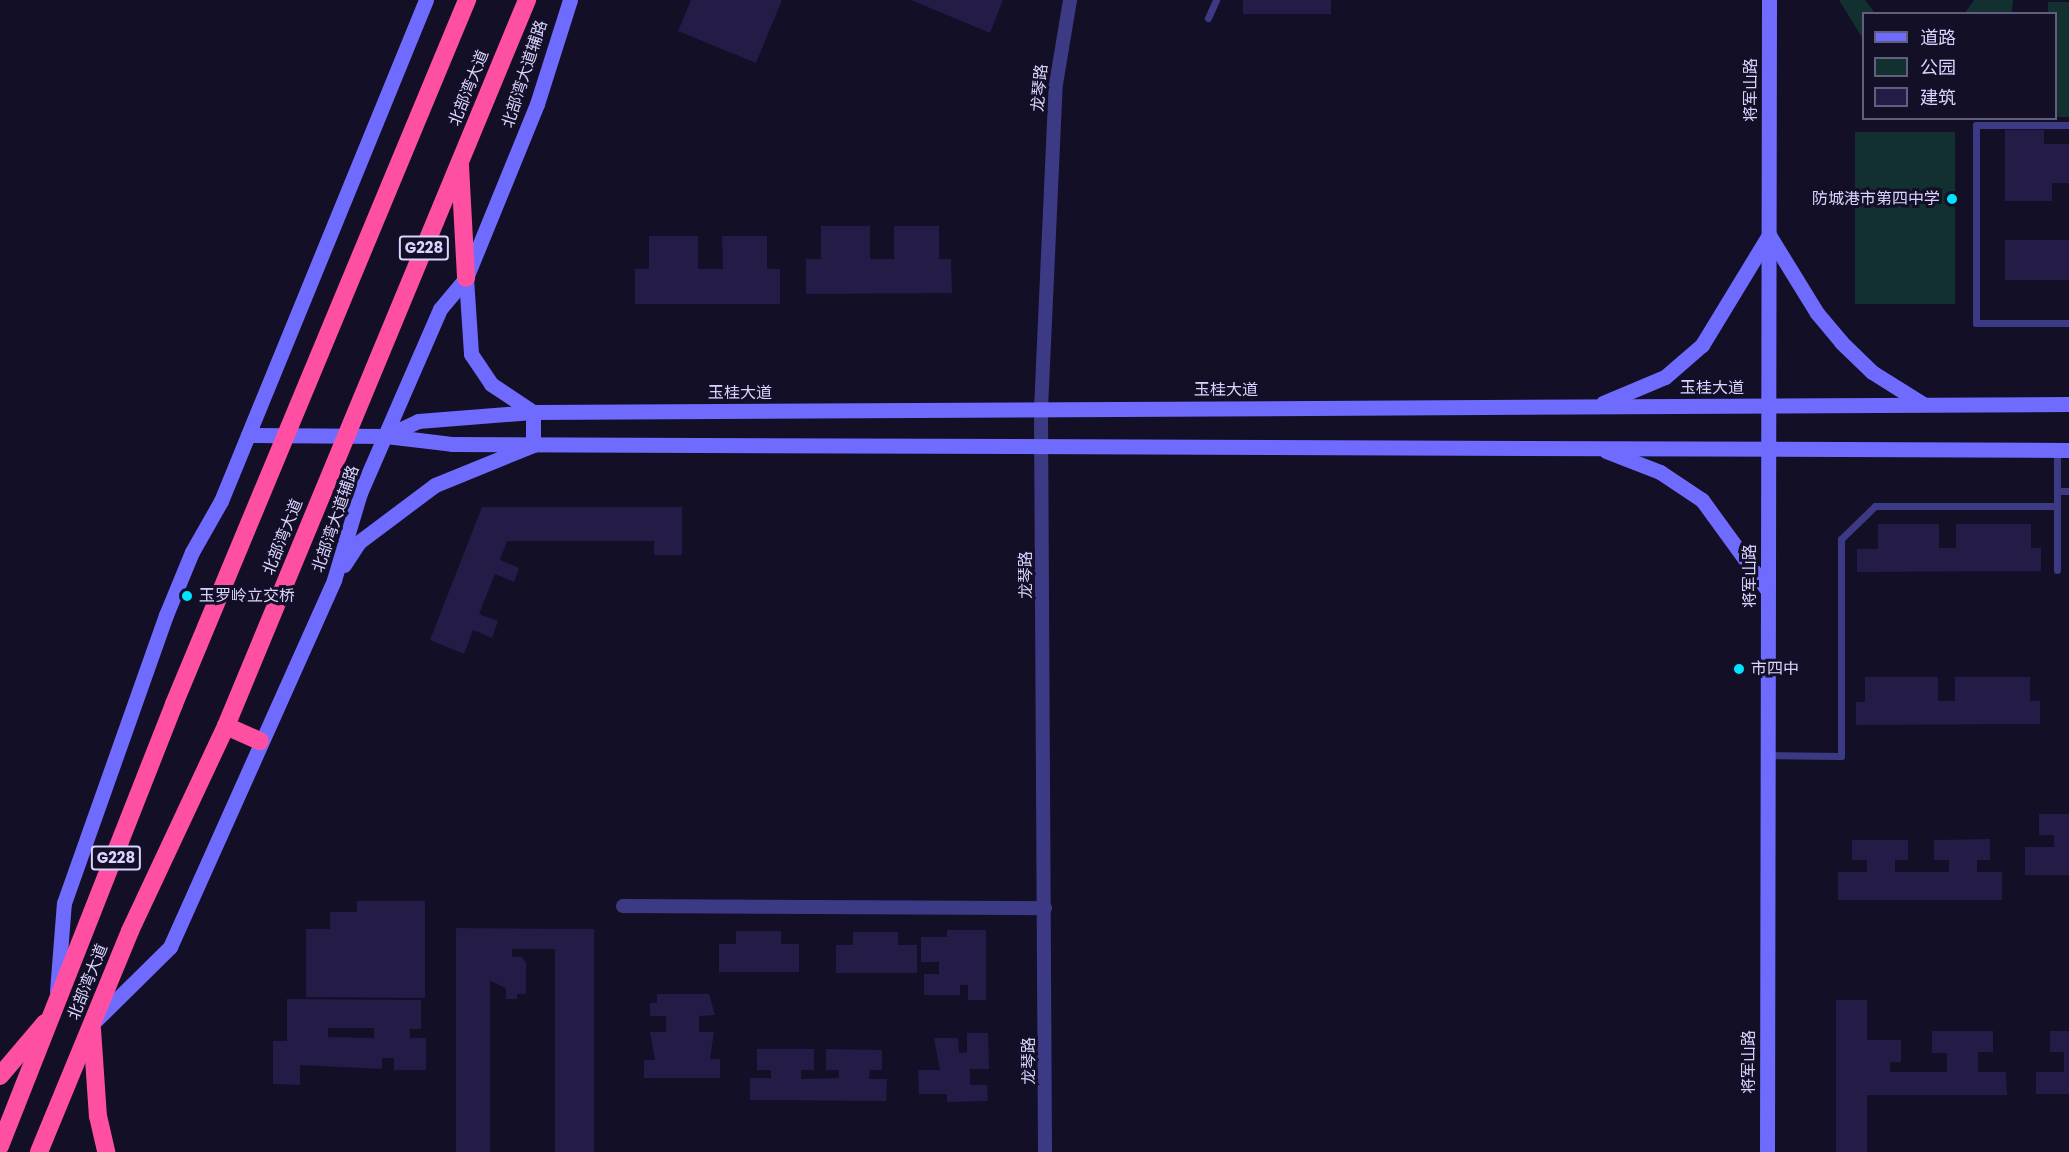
<!DOCTYPE html>
<meta charset="utf-8">
<style>
body{margin:0}
#map{position:relative;width:2069px;height:1152px;overflow:hidden;background:#130f26;font-family:Poppins,"Noto Sans SC",sans-serif}
div>[style]{position:absolute}
.green>*{inset:0;background:#12302f;transform-origin:0 0}
.building>*{inset:0;background:#241b47;transform-origin:0 0}
.lane>*{height:7px;margin:-3.5px;padding:0 3.5px;transform-origin:3.5px;border-radius:3.5px;background:#3d3a85}
.street>*{height:14px;margin:-7px;padding:0 7px;transform-origin:7px;border-radius:7px;background:#3d3a85}
.secondary>*{height:15px;margin:-7.5px;padding:0 7.5px;transform-origin:7.5px;border-radius:7.5px;background:#6f6bff}
.highway>*{height:18px;margin:-9px;padding:0 9px;transform-origin:9px;border-radius:9px;background:#ff4fa3}
.dots>*{width:16px;height:16px;translate:-50% -50%;box-sizing:border-box;border:3px solid #130f26;border-radius:50%}
span{translate:-50% -50%;white-space:nowrap;text-align:center;line-height:1.15;-webkit-text-stroke:6px #130f26;paint-order:stroke}
.shield-label span{padding:2px 4px;background:#130f26;border:2px solid;border-radius:4px;-webkit-text-stroke-width:0}
.shield-label{font-size:15px;color:#d9d4ff;font-weight:700}
.street-label{font-size:16px;color:#d9d4ff}
.poi-label{font-size:16px;color:#d9d4ff}
.right{translate:-100% -50%;text-align:right}
.left{translate:0 -50%;text-align:left}
.legend{position:absolute;left:1862px;top:12px;width:195px;height:108px;box-sizing:border-box;background:#130f26;border:2px solid #625e7d;margin:0;padding:8px 10px;list-style:none;font-size:18px;color:#d9d4ff}
.legend li{display:flex;align-items:center;gap:12px;height:30px}
.legend b{width:30px;border:2px solid #625e7d}
</style>
<div id="map">
<div class="green">
<i style="clip-path:polygon(1839px 0,1865px 0,1875px 13px,1864px 14px,1863px 39px)"></i>
<i style="clip-path:polygon(1974px 0,2013px 0,2012px 13px,1965px 13px)"></i>
<i style="clip-path:polygon(2048px 2px,2069px 2px,2069px 117px,2056px 117px,2056px 14px,2048px 13px)"></i>
<i style="left:1855px;top:132px;width:100px;height:172px"></i>
</div>
<div class="building">
<i style="clip-path:polygon(691px 0,782px 0,756px 63px,678px 31px)"></i>
<i style="clip-path:polygon(911px 0,1003px 0,990px 33px)"></i>
<i style="left:1243px;top:0;width:88px;height:14px"></i>
<i style="clip-path:polygon(2005px 130px,2044px 130px,2044px 144px,2069px 144px,2069px 183px,2052px 183px,2052px 201px,2005px 201px)"></i>
<i style="clip-path:polygon(821px 226px,870px 226px,870px 259px,894px 259px,894px 226px,939px 226px,939px 259px,951px 259px,952px 293px,806px 294px,806px 259px,821px 259px)"></i>
<i style="clip-path:polygon(649px 236px,698px 236px,698px 269px,723px 269px,722px 236px,767px 236px,767px 269px,780px 269px,780px 304px,635px 304px,635px 269px,649px 269px)"></i>
<i style="left:2005px;top:240px;width:64px;height:40px"></i>
<i style="clip-path:polygon(482px 507px,682px 507px,682px 555px,654px 555px,654px 541px,507px 541px,500px 560px,519px 568px,514px 582px,495px 574px,479px 614px,498px 621px,492px 638px,473px 630px,464px 654px,430px 640px)"></i>
<i style="clip-path:polygon(1878px 524px,1939px 524px,1939px 548px,1956px 548px,1956px 524px,2031px 524px,2031px 548px,2041px 548px,2041px 571px,1857px 572px,1857px 549px,1878px 549px)"></i>
<i style="clip-path:polygon(1865px 677px,1938px 677px,1938px 701px,1955px 701px,1955px 677px,2030px 677px,2030px 701px,2040px 701px,2040px 724px,1856px 725px,1856px 702px,1865px 702px)"></i>
<i style="clip-path:polygon(2039px 814px,2069px 814px,2069px 875px,2025px 875px,2025px 847px,2054px 847px,2054px 835px,2039px 835px)"></i>
<i style="clip-path:polygon(1990px 839px,1990px 860px,1977px 860px,1977px 872px,2002px 872px,2002px 900px,1838px 900px,1838px 872px,1867px 872px,1867px 860px,1852px 860px,1852px 840px,1908px 840px,1908px 860px,1895px 860px,1895px 872px,1949px 872px,1949px 860px,1934px 860px,1934px 840px)"></i>
<i style="clip-path:polygon(357px 901px,425px 901px,425px 998px,306px 997px,306px 929px,330px 929px,330px 912px,357px 912px)"></i>
<i style="clip-path:polygon(456px 928px,594px 929px,594px 1152px,555px 1152px,555px 949px,512px 949px,512px 957px,522px 957px,526px 963px,526px 994px,517px 994px,517px 999px,506px 999px,506px 988px,490px 981px,490px 1152px,456px 1152px)"></i>
<i style="clip-path:polygon(947px 930px,986px 930px,986px 1000px,968px 1000px,968px 985px,960px 985px,960px 995px,924px 995px,924px 974px,939px 974px,939px 962px,921px 962px,921px 937px,947px 937px)"></i>
<i style="clip-path:polygon(736px 931px,781px 931px,781px 944px,799px 944px,799px 972px,719px 972px,719px 944px,736px 944px)"></i>
<i style="clip-path:polygon(853px 932px,898px 932px,898px 945px,917px 945px,917px 973px,836px 973px,836px 945px,853px 945px)"></i>
<i style="clip-path:polygon(657px 994px,709px 994px,715px 1015px,699px 1016px,699px 1032px,714px 1032px,710px 1059px,720px 1059px,720px 1078px,644px 1078px,644px 1060px,655px 1060px,650px 1032px,666px 1032px,666px 1016px,650px 1016px,650px 1003px,657px 1003px)"></i>
<i style="clip-path:polygon(evenodd,287px 999px,421px 1000px,421px 1029px,410px 1029px,410px 1038px,426px 1038px,426px 1070px,394px 1070px,394px 1058px,382px 1058px,382px 1069px,300px 1065px,300px 1085px,273px 1084px,273px 1041px,287px 1041px,287px 999px,328px 1028px,374px 1028px,374px 1038px,328px 1037px,328px 1028px)"></i>
<i style="clip-path:polygon(1836px 1000px,1867px 1000px,1867px 1040px,1901px 1040px,1901px 1062px,1890px 1062px,1890px 1072px,1947px 1072px,1947px 1053px,1932px 1053px,1932px 1031px,1993px 1031px,1993px 1052px,1978px 1052px,1978px 1072px,2006px 1072px,2007px 1095px,1867px 1095px,1867px 1152px,1836px 1152px)"></i>
<i style="clip-path:polygon(2050px 1031px,2069px 1031px,2069px 1094px,2036px 1094px,2036px 1072px,2064px 1072px,2064px 1052px,2050px 1052px)"></i>
<i style="clip-path:polygon(967px 1033px,988px 1033px,989px 1069px,970px 1069px,970px 1085px,987px 1085px,988px 1101px,947px 1102px,947px 1094px,919px 1094px,918px 1070px,940px 1070px,934px 1038px,958px 1038px,959px 1053px,967px 1052px)"></i>
<i style="clip-path:polygon(757px 1049px,814px 1049px,814px 1070px,801px 1070px,801px 1079px,839px 1078px,839px 1070px,826px 1070px,826px 1049px,882px 1050px,882px 1070px,870px 1070px,869px 1079px,887px 1079px,886px 1101px,750px 1100px,750px 1078px,771px 1078px,771px 1070px,757px 1070px)"></i>
</div>
<div class="lane">
<i style="left:1208px;top:18px;width:20px;rotate:-66deg"></i>
<i style="left:2069px;top:125px;width:93px;rotate:180deg"></i>
<i style="left:1976px;top:125px;width:198px;rotate:90deg"></i>
<i style="left:1976px;top:323px;width:93px"></i>
<i style="left:2057px;top:491px;width:12px"></i>
<i style="left:2057px;top:570px;width:120px;rotate:-90deg"></i>
<i style="left:1767px;top:755px;width:74px;rotate:0.8deg"></i>
<i style="left:1841px;top:756px;width:217px;rotate:-90deg"></i>
<i style="left:1841px;top:539px;width:47px;rotate:-44.1deg"></i>
<i style="left:1875px;top:506px;width:182px"></i>
</div>
<div class="street">
<i style="left:623px;top:906px;width:422px;rotate:0.3deg"></i>
<i style="left:1045px;top:1152px;width:743px;rotate:-90.31deg"></i>
<i style="left:1041px;top:409px;width:325px;rotate:-87.4deg"></i>
<i style="left:1056px;top:84px;width:85px;rotate:-80.5deg"></i>
</div>
<div class="secondary">
<i style="left:466px;top:278px;width:76px;rotate:86.2deg"></i>
<i style="left:471px;top:354px;width:36px;rotate:56deg"></i>
<i style="left:491px;top:384px;width:50px;rotate:33.7deg"></i>
<i style="left:1603px;top:403px;width:67px;rotate:-22.8deg"></i>
<i style="left:1665px;top:377px;width:49px;rotate:-40.9deg"></i>
<i style="left:1702px;top:345px;width:129px;rotate:-58.7deg"></i>
<i style="left:1769px;top:235px;width:92px;rotate:58.4deg"></i>
<i style="left:1817px;top:313px;width:38px;rotate:50deg"></i>
<i style="left:1841px;top:342px;width:43px;rotate:44.1deg"></i>
<i style="left:1872px;top:372px;width:60px;rotate:32.1deg"></i>
<i style="left:248px;top:435px;width:138px;rotate:0.4deg"></i>
<i style="left:386px;top:436px;width:66px;rotate:6.9deg"></i>
<i style="left:452px;top:444px;width:1617px;rotate:0.21deg"></i>
<i style="left:386px;top:436px;width:35px;rotate:-25deg"></i>
<i style="left:418px;top:421px;width:115px;rotate:-4.5deg"></i>
<i style="left:533px;top:412px;width:1536px;rotate:-0.3deg"></i>
<i style="left:1606px;top:451px;width:58px;rotate:21.3deg"></i>
<i style="left:1660px;top:472px;width:50px;rotate:33.7deg"></i>
<i style="left:1702px;top:500px;width:112px;rotate:54deg"></i>
<i style="left:344px;top:565px;width:27px;rotate:-57deg"></i>
<i style="left:359px;top:542px;width:95px;rotate:-36.9deg"></i>
<i style="left:435px;top:485px;width:106px;rotate:-22.2deg"></i>
<i style="left:533px;top:445px;width:33px;rotate:-90deg"></i>
<i style="left:57px;top:991px;width:88px;rotate:-85.5deg"></i>
<i style="left:64px;top:903px;width:306px;rotate:-70.5deg"></i>
<i style="left:166px;top:615px;width:68px;rotate:-67.6deg"></i>
<i style="left:192px;top:552px;width:59px;rotate:-60.4deg"></i>
<i style="left:221px;top:501px;width:541px;rotate:-67.75deg"></i>
<i style="left:95px;top:1021px;width:105px;rotate:-44.6deg"></i>
<i style="left:170px;top:947px;width:402px;rotate:-65.9deg"></i>
<i style="left:334px;top:580px;width:91px;rotate:-73.4deg"></i>
<i style="left:360px;top:493px;width:201px;rotate:-66.5deg"></i>
<i style="left:440px;top:309px;width:40px;rotate:-50deg"></i>
<i style="left:466px;top:278px;width:188px;rotate:-67.8deg"></i>
<i style="left:537px;top:104px;width:109px;rotate:-72.4deg"></i>
<i style="left:1767px;top:1152px;width:1152px;rotate:-89.9deg"></i>
</div>
<div class="highway">
<i style="left:460px;top:166px;width:112px;rotate:86.9deg"></i>
<i style="left:226px;top:726px;width:37px;rotate:24deg"></i>
<i style="left:92px;top:1029px;width:87px;rotate:86.1deg"></i>
<i style="left:98px;top:1116px;width:37px;rotate:77deg"></i>
<i style="left:0;top:1076px;width:70px;rotate:-49.7deg"></i>
<i style="left:0;top:1146px;width:475px;rotate:-68.5deg"></i>
<i style="left:174px;top:704px;width:763px;rotate:-67.4deg"></i>
<i style="left:39px;top:1152px;width:239px;rotate:-67.6deg"></i>
<i style="left:130px;top:931px;width:226px;rotate:-64.9deg"></i>
<i style="left:226px;top:726px;width:786px;rotate:-67.48deg"></i>
</div>
<div class="dots">
<i style="left:1952px;top:199px;background:#00e5ff"></i>
<i style="left:187px;top:596px;background:#00e5ff"></i>
<i style="left:1739px;top:669px;background:#00e5ff"></i>
</div>
<div class="shield-label">
<span style="left:424px;top:248px">G228</span>
<span style="left:116px;top:858px">G228</span>
</div>
<div class="street-label">
<span style="left:525px;top:74px;rotate:-72deg">北部湾大道辅路</span>
<span style="left:469px;top:88px;rotate:-68deg">北部湾大道</span>
<span style="left:1040px;top:88px;rotate:-85deg">龙琴路</span>
<span style="left:1751px;top:90px;rotate:-90deg">将军山路</span>
<span style="left:1712px;top:388px">玉桂大道</span>
<span style="left:1226px;top:390px">玉桂大道</span>
<span style="left:740px;top:393px">玉桂大道</span>
<span style="left:336px;top:519px;rotate:-71deg">北部湾大道辅路</span>
<span style="left:283px;top:537px;rotate:-68deg">北部湾大道</span>
<span style="left:1026px;top:575px;rotate:-90deg">龙琴路</span>
<span style="left:1750px;top:576px;rotate:-90deg">将军山路</span>
<span style="left:88px;top:982px;rotate:-68deg">北部湾大道</span>
<span style="left:1029px;top:1061px;rotate:-90deg">龙琴路</span>
<span style="left:1749px;top:1062px;rotate:-90deg">将军山路</span>
</div>
<div class="poi-label">
<span class="right" style="left:1940px;top:199px">防城港市第四中学</span>
<span class="left" style="left:199px;top:596px">玉罗岭立交桥</span>
<span class="left" style="left:1751px;top:669px">市四中</span>
</div>
<ul class="legend">
<li><b style="height:8px;background:#6f6bff"></b>道路</li>
<li><b style="height:16px;background:#12302f"></b>公园</li>
<li><b style="height:16px;background:#241b47"></b>建筑</li>
</ul>
</div>
